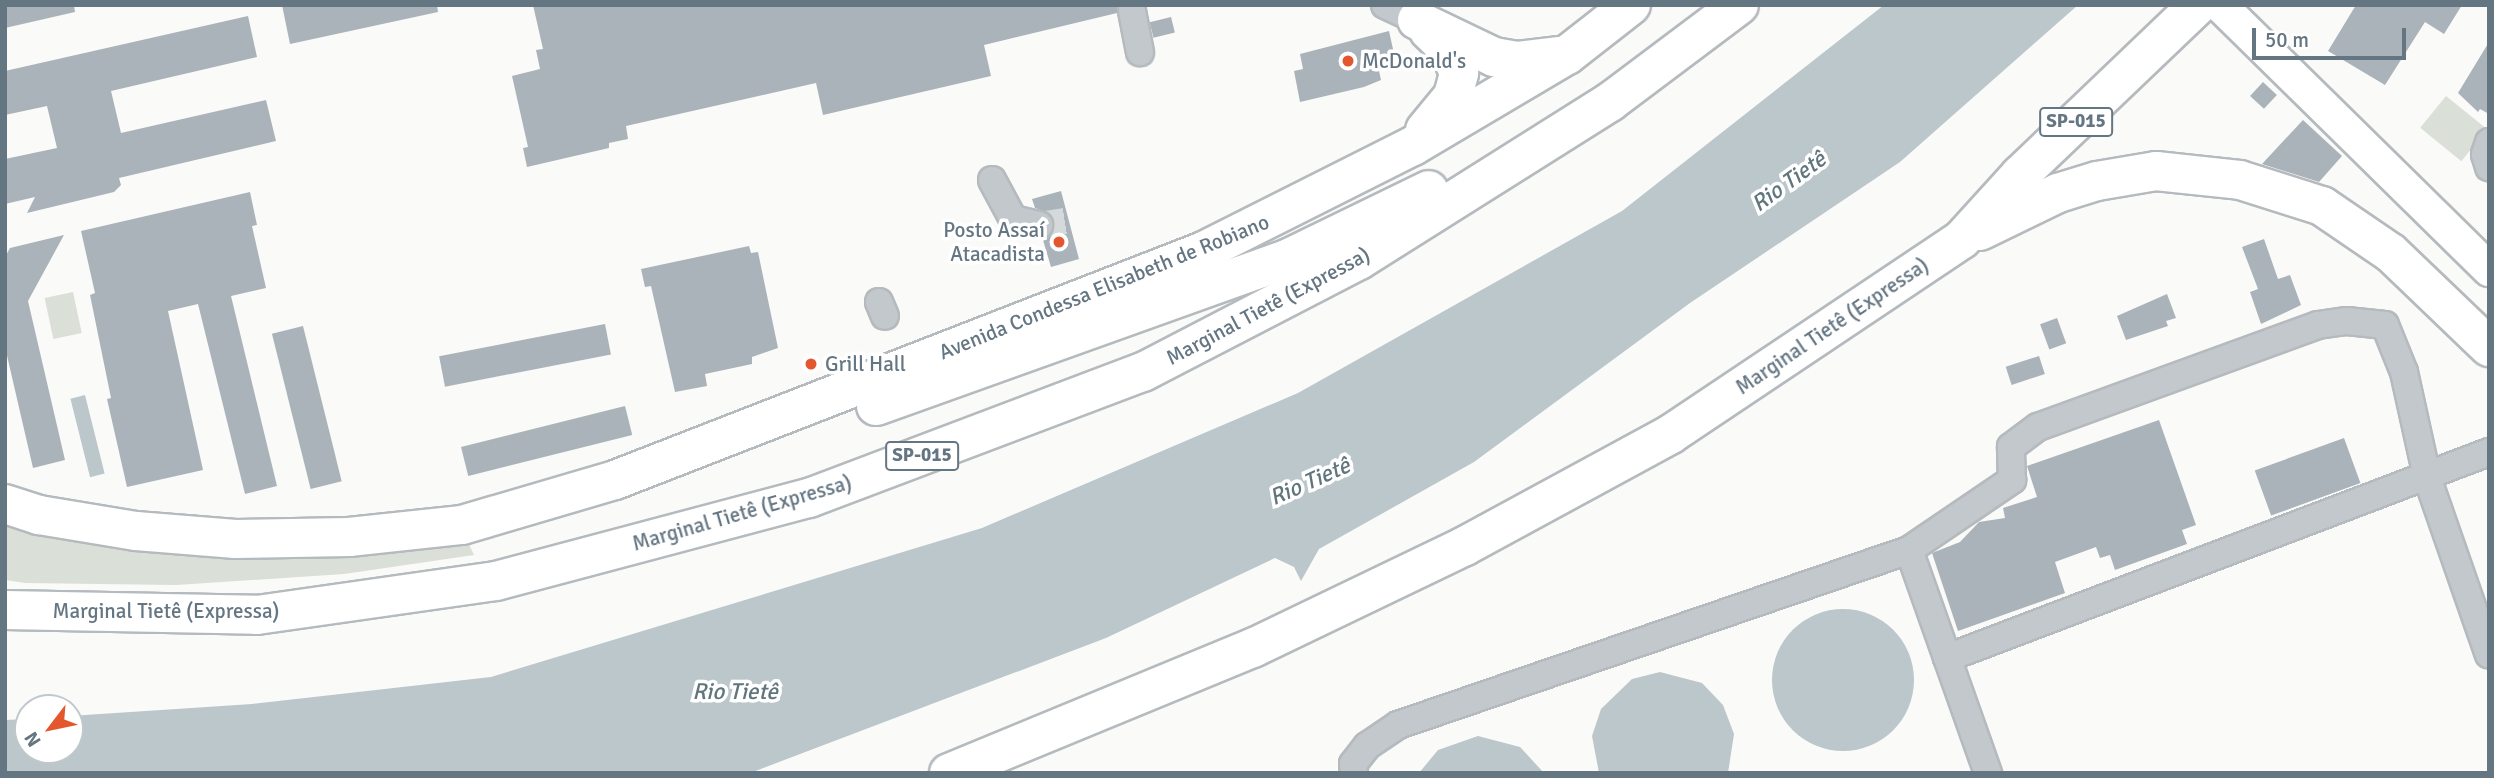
<!DOCTYPE html>
<meta charset="utf-8">
<style>
body{margin:0}
#map{position:relative;width:2494px;height:778px;overflow:hidden;background:#fafaf8;font-family:Signika,sans-serif}
div>[style]{position:absolute}
.green>*{inset:0;background:#dadfd7;transform-origin:0 0}
.water>*{inset:0;background:#bbc7cb;transform-origin:0 0}
.round{border-radius:50%}
.building>*{inset:0;background:#aab3b9;transform-origin:0 0}
.minor-tunnel>*{height:26px;margin-top:-13px;transform-origin:0;background:repeating-linear-gradient(90deg,#d5d9db 0 26px,transparent 0 39px)}
.roads{filter:drop-shadow(2px 0 #b5babe) drop-shadow(-2px 0 #b5babe) drop-shadow(0 2px #b5babe) drop-shadow(0 -2px #b5babe)}
.minor>*{height:26px;margin:-13px;padding:0 13px;transform-origin:13px;border-radius:13px;background:#c3c8cc}
.major>*{height:33px;margin:-16.5px;padding:0 16.5px;transform-origin:16.5px;border-radius:16.5px;background:#fff}
.highway>*{height:38px;margin:-19px;padding:0 19px;transform-origin:19px;border-radius:19px;background:#fff}
.dots>*{width:19px;height:19px;translate:-50% -50%;box-sizing:border-box;border:4px solid #fff;border-radius:50%}
span{translate:-50% -50%;white-space:nowrap;text-align:center;line-height:1.15;-webkit-text-stroke:7px #fff;paint-order:stroke}
.shield-label span{padding:2px 5px;background:#fff;border:2px solid;border-radius:5px;-webkit-text-stroke-width:0}
.shield-label{font-size:19px;color:#657683;font-weight:700}
.poi-label{font-size:21px;color:#657683}
.left{translate:0 -50%;text-align:left}
.right{translate:-100% -50%;text-align:right}
.street-label{font-size:21px;color:#657683}
.water-label{font-size:23px;color:#60757c;font-style:italic}
.frame{position:absolute;inset:0;border:7px solid #657683;pointer-events:none}
.north{position:absolute;left:14px;top:694px;width:70px;height:70px;box-sizing:border-box;background:#fff;border:2px solid #c1c8cd;border-radius:50%;rotate:238deg;font-size:19px;font-weight:700;line-height:28px;text-align:center;color:#657683}
.north::after{content:'';display:block;margin:auto;width:24px;height:32px;background:#e4572e;clip-path:polygon(50% 0,100% 100%,50% 72%,0 100%)}
.scale{position:absolute;left:2252px;top:28px;width:154px;height:32px;box-sizing:border-box;border:4px solid #657683;border-top:0;padding-left:9px;font-size:21px;line-height:24px;white-space:nowrap;color:#657683;-webkit-text-stroke:5px #fff;paint-order:stroke}
</style>
<div id="map">
<div class="green">
<i style="left:2446px;top:96px;width:53px;height:41px;rotate:39deg"></i>
<i style="left:73px;top:292px;width:42px;height:29px;rotate:78deg"></i>
<i style="clip-path:polygon(5px 521px,467px 540px,474px 555px,344px 574px,176px 585px,25px 583px,5px 580px)"></i>
</div>
<div class="water">
<i style="clip-path:polygon(1884px 5px,2078px 5px,1900px 162px,1690px 303px,1474px 462px,1319px 549px,1301px 581px,1294px 567px,1275px 558px,1106px 638px,750px 773px,5px 773px,5px 720px,28px 719px,28px 750px,70px 750px,70px 716px,252px 704px,491px 677px,982px 528px,1298px 393px,1622px 211px)"></i>
<i style="left:85px;top:395px;width:81px;height:15px;rotate:76deg"></i>
<i class="round" style="left:1772px;top:609px;width:142px;height:142px"></i>
<i style="clip-path:polygon(1660px 672px,1702px 683px,1723px 705px,1734px 734px,1728px 773px,1599px 773px,1592px 736px,1601px 709px,1632px 679px)"></i>
<i style="clip-path:polygon(1478px 736px,1520px 747px,1544px 773px,1419px 773px,1438px 750px)"></i>
</div>
<div class="building">
<i style="clip-path:polygon(5px 5px,74px 5px,75px 12px,5px 28px)"></i>
<i style="clip-path:polygon(282px 5px,437px 5px,438px 12px,290px 44px)"></i>
<i style="clip-path:polygon(533px 5px,1117px 5px,1117px 13px,984px 45px,991px 76px,823px 115px,816px 83px,626px 126px,628px 139px,609px 143px,609px 148px,527px 167px,523px 148px,528px 147px,512px 76px,540px 69px,536px 50px,543px 49px)"></i>
<i style="clip-path:polygon(2356px 5px,2462px 5px,2444px 34px,2425px 22px,2385px 85px,2328px 51px)"></i>
<i style="clip-path:polygon(248px 16px,257px 57px,111px 91px,121px 133px,266px 100px,276px 141px,119px 178px,121px 185px,114px 192px,27px 213px,35px 197px,5px 204px,5px 159px,57px 148px,47px 106px,5px 115px,5px 71px)"></i>
<i style="left:1171px;top:17px;width:16px;height:22px;rotate:76deg"></i>
<i style="clip-path:polygon(1389px 31px,1397px 67px,1379px 71px,1381px 80px,1364px 87px,1300px 102px,1294px 71px,1303px 69px,1300px 54px)"></i>
<i style="clip-path:polygon(2489px 42px,2489px 114px,2480px 109px,2478px 112px,2458px 93px)"></i>
<i style="left:2263px;top:82px;width:19px;height:19px;rotate:43deg"></i>
<i style="clip-path:polygon(2303px 120px,2342px 156px,2319px 182px,2262px 164px)"></i>
<i style="clip-path:polygon(1061px 191px,1079px 259px,1051px 267px,1043px 240px,1051px 235px,1054px 221px,1049px 213px,1035px 208px,1032px 199px)"></i>
<i style="clip-path:polygon(250px 192px,257px 225px,252px 226px,266px 288px,231px 296px,277px 486px,245px 494px,198px 304px,168px 311px,203px 470px,127px 487px,107px 399px,111px 398px,90px 295px,95px 293px,81px 231px)"></i>
<i style="clip-path:polygon(64px 235px,28px 301px,65px 460px,33px 468px,5px 347px,5px 257px,10px 248px)"></i>
<i style="clip-path:polygon(2264px 239px,2278px 279px,2290px 275px,2301px 305px,2261px 324px,2250px 292px,2258px 289px,2242px 247px)"></i>
<i style="clip-path:polygon(749px 246px,751px 253px,758px 252px,778px 348px,752px 357px,752px 364px,705px 374px,707px 386px,675px 392px,651px 286px,645px 287px,641px 269px)"></i>
<i style="clip-path:polygon(2167px 294px,2176px 318px,2166px 321px,2168px 326px,2126px 340px,2117px 316px)"></i>
<i style="left:2057px;top:318px;width:27px;height:18px;rotate:70deg"></i>
<i style="left:605px;top:324px;width:31px;height:169px;rotate:79deg"></i>
<i style="left:303px;top:326px;width:160px;height:32px;rotate:76deg"></i>
<i style="left:2039px;top:356px;width:19px;height:35px;rotate:72deg"></i>
<i style="left:625px;top:406px;width:30px;height:169px;rotate:76deg"></i>
<i style="clip-path:polygon(2159px 420px,2196px 525px,2182px 530px,2187px 544px,2115px 570px,2110px 555px,2100px 558px,2096px 547px,2055px 562px,2065px 593px,1958px 631px,1932px 553px,1960px 542px,1979px 522px,2005px 518px,2003px 508px,2037px 497px,2027px 466px)"></i>
<i style="left:2344px;top:438px;width:48px;height:95px;rotate:70deg"></i>
</div>
<div class="minor-tunnel">
<i style="left:1039px;top:225px;width:30px;rotate:-9deg"></i>
</div>
<div class="roads">
<div class="minor">
<i style="left:1385px;top:5px;width:35px;rotate:25deg"></i>
<i style="left:1132px;top:11px;width:42px;rotate:79deg"></i>
<i style="left:2489px;top:142px;width:13px;rotate:108deg"></i>
<i style="left:2485px;top:154px;width:14px;rotate:73deg"></i>
<i style="left:992px;top:180px;width:44px;rotate:61.7deg"></i>
<i style="left:1013px;top:219px;width:27px;rotate:13deg"></i>
<i style="left:879px;top:302px;width:15px;rotate:67deg"></i>
<i style="left:1909px;top:550px;width:237px;rotate:70.5deg"></i>
<i style="left:1947px;top:658px;width:580px;rotate:-20.81deg"></i>
<i style="left:1354px;top:773px;width:9px;rotate:-96deg"></i>
<i style="left:1353px;top:764px;width:23px;rotate:-52deg"></i>
<i style="left:1367px;top:746px;width:37px;rotate:-34deg"></i>
<i style="left:1398px;top:725px;width:540px;rotate:-18.9deg"></i>
<i style="left:1909px;top:550px;width:125px;rotate:-34.2deg"></i>
<i style="left:2012px;top:480px;width:33px;rotate:-92deg"></i>
<i style="left:2011px;top:447px;width:34px;rotate:-37deg"></i>
<i style="left:2038px;top:427px;width:298px;rotate:-20deg"></i>
<i style="left:2318px;top:325px;width:29px;rotate:-8deg"></i>
<i style="left:2347px;top:321px;width:38px;rotate:6deg"></i>
<i style="left:2385px;top:325px;width:51px;rotate:68deg"></i>
<i style="left:2404px;top:372px;width:107px;rotate:77.6deg"></i>
<i style="left:2427px;top:477px;width:188px;rotate:70.8deg"></i>
</div>
<div class="major">
<i style="left:2220px;top:5px;width:377px;rotate:44.5deg"></i>
</div>
<div class="highway">
<i style="left:1417px;top:20px;width:85px;rotate:25.7deg"></i>
<i style="left:1494px;top:57px;width:22px;rotate:10deg"></i>
<i style="left:1516px;top:61px;width:42px;rotate:-6.8deg"></i>
<i style="left:1425px;top:130px;width:44px;rotate:-50.5deg"></i>
<i style="left:1453px;top:96px;width:24px;rotate:-75deg"></i>
<i style="left:1459px;top:73px;width:25px;rotate:-113deg"></i>
<i style="left:1449px;top:50px;width:28px;rotate:-136deg"></i>
<i style="left:1980px;top:231px;width:87px;rotate:-26deg"></i>
<i style="left:2058px;top:193px;width:41px;rotate:-17.1deg"></i>
<i style="left:2097px;top:181px;width:60px;rotate:-9.6deg"></i>
<i style="left:2156px;top:171px;width:84px;rotate:6.1deg"></i>
<i style="left:2240px;top:180px;width:86px;rotate:17.6deg"></i>
<i style="left:2322px;top:206px;width:83px;rotate:34.3deg"></i>
<i style="left:2391px;top:253px;width:136px;rotate:43.8deg"></i>
<i style="left:876px;top:406px;width:441px;rotate:-19.7deg"></i>
<i style="left:1291px;top:257px;width:153px;rotate:-25.9deg"></i>
<i style="left:5px;top:504px;width:36px;rotate:18deg"></i>
<i style="left:39px;top:515px;width:98px;rotate:9.4deg"></i>
<i style="left:136px;top:531px;width:100px;rotate:4.6deg"></i>
<i style="left:236px;top:539px;width:113px;rotate:-1deg"></i>
<i style="left:349px;top:537px;width:114px;rotate:-6.1deg"></i>
<i style="left:462px;top:525px;width:159px;rotate:-16.4deg"></i>
<i style="left:615px;top:480px;width:632px;rotate:-21.25deg"></i>
<i style="left:1204px;top:251px;width:234px;rotate:-26.7deg"></i>
<i style="left:1413px;top:146px;width:179px;rotate:-30.6deg"></i>
<i style="left:1567px;top:55px;width:81px;rotate:-38deg"></i>
<i style="left:5px;top:610px;width:252px;rotate:1.1deg"></i>
<i style="left:257px;top:615px;width:241px;rotate:-8.1deg"></i>
<i style="left:496px;top:581px;width:324px;rotate:-14.9deg"></i>
<i style="left:809px;top:498px;width:357px;rotate:-20.7deg"></i>
<i style="left:1143px;top:372px;width:243px;rotate:-27.4deg"></i>
<i style="left:1359px;top:260px;width:297px;rotate:-32.2deg"></i>
<i style="left:1610px;top:102px;width:161px;rotate:-36.9deg"></i>
<i style="left:949px;top:773px;width:329px;rotate:-22.4deg"></i>
<i style="left:1253px;top:648px;width:235px;rotate:-25.7deg"></i>
<i style="left:1465px;top:546px;width:234px;rotate:-28.5deg"></i>
<i style="left:1671px;top:434px;width:350px;rotate:-33.8deg"></i>
<i style="left:1962px;top:239px;width:86px;rotate:-47.8deg"></i>
<i style="left:2020px;top:175px;width:246px;rotate:-43.7deg"></i>
</div>
</div>
<div class="dots">
<i style="left:1348px;top:61px;background:#e4572e"></i>
<i style="left:1059px;top:242px;background:#e4572e"></i>
<i style="left:811px;top:364px;background:#e4572e"></i>
</div>
<div class="shield-label">
<span style="left:2076px;top:122px">SP-015</span>
<span style="left:922px;top:456px">SP-015</span>
</div>
<div class="poi-label">
<span class="left" style="left:1362px;top:61px">McDonald's</span>
<span class="right" style="left:1045px;top:242px">Posto Assaí<br>Atacadista</span>
<span class="left" style="left:825px;top:364px">Grill Hall</span>
</div>
<div class="street-label">
<span style="left:1104px;top:287px;rotate:-22deg">Avenida Condessa Elisabeth de Robiano</span>
<span style="left:1268px;top:306px;rotate:-28deg">Marginal Tietê (Expressa)</span>
<span style="left:1832px;top:326px;rotate:-34deg">Marginal Tietê (Expressa)</span>
<span style="left:742px;top:513px;rotate:-16deg">Marginal Tietê (Expressa)</span>
<span style="left:166px;top:611px">Marginal Tietê (Expressa)</span>
</div>
<div class="water-label">
<span style="left:1789px;top:182px;rotate:-36deg">Rio Tietê</span>
<span style="left:1310px;top:482px;rotate:-24deg">Rio Tietê</span>
<span style="left:735px;top:692px">Rio Tietê</span>
</div>
<div class="frame"></div>
<div class="north">N</div>
<div class="scale">50 m</div>
</div>
